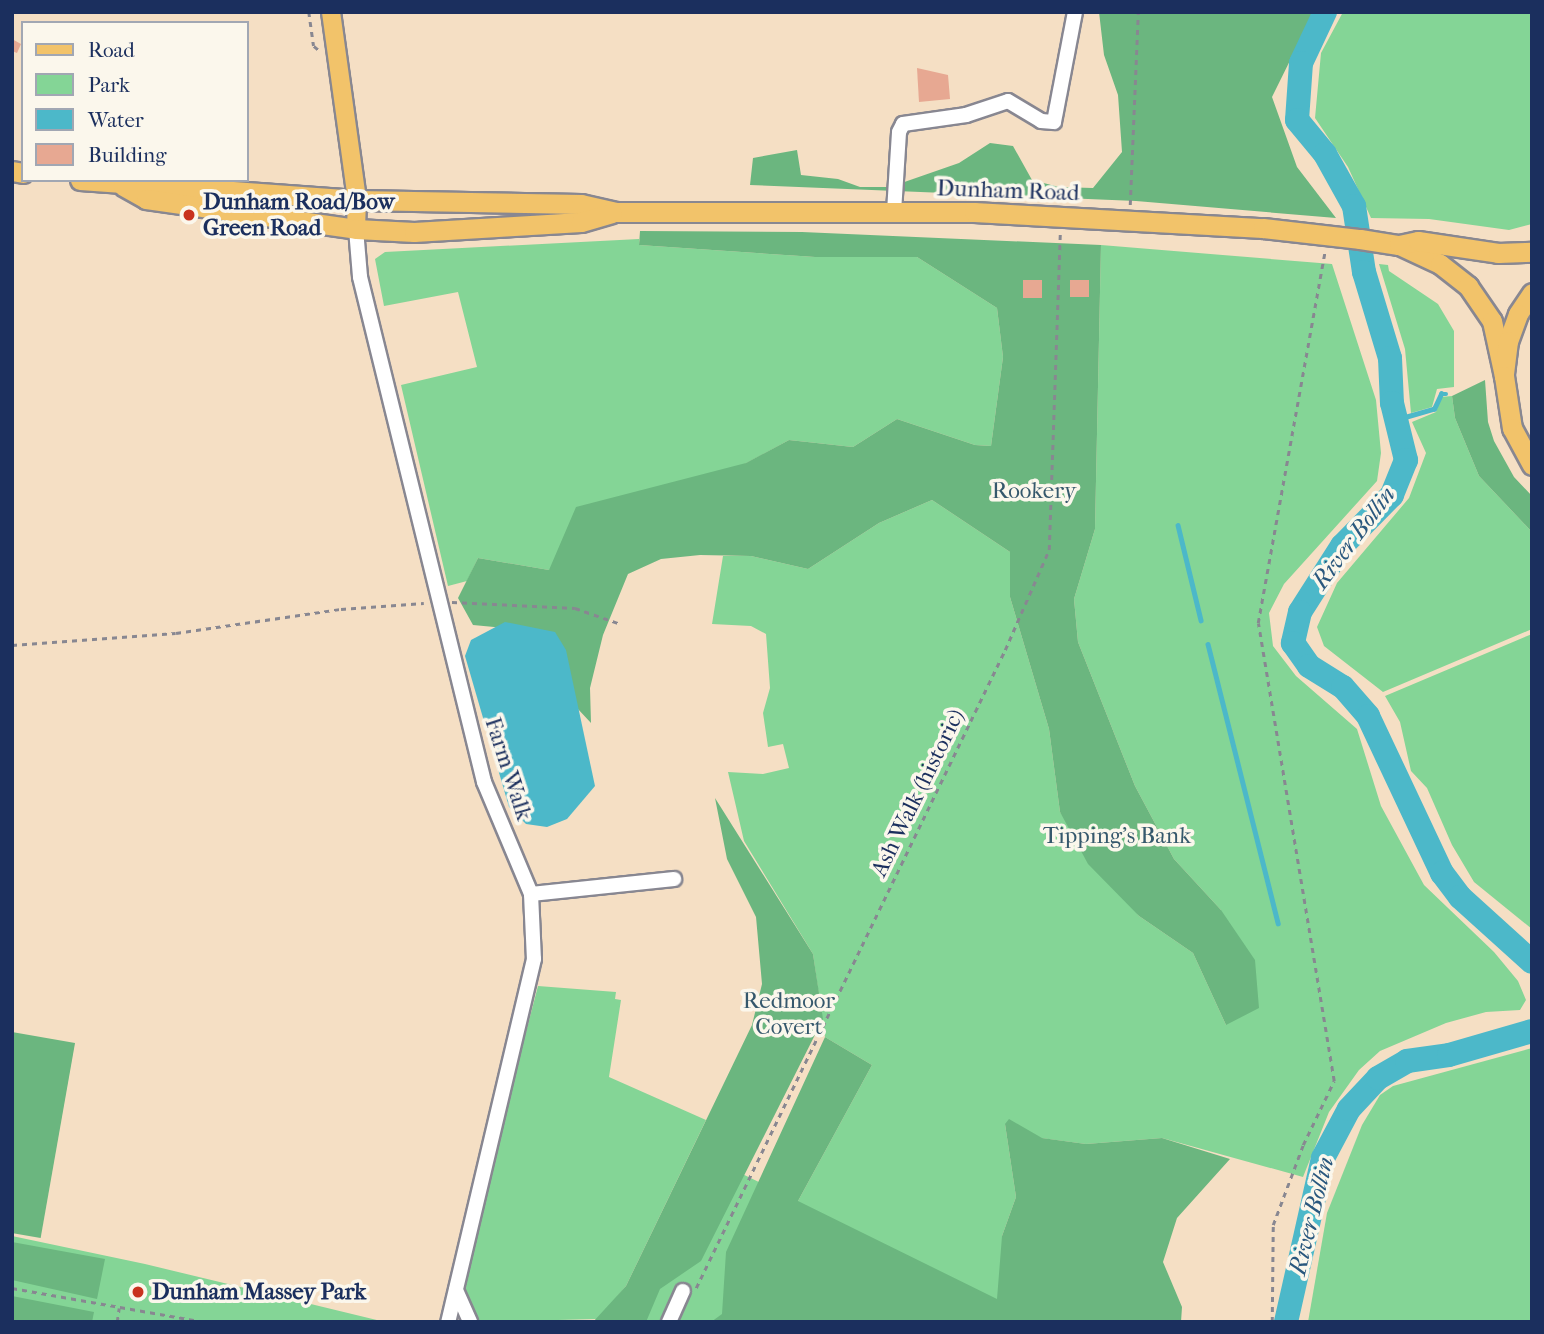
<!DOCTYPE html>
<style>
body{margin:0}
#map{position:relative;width:1544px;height:1334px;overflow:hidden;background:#f5dfc4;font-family:"IM FELL French Canon",serif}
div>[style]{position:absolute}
.green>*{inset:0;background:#84d596}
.forest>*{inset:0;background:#6bb67f;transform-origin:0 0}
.water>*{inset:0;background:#4cb8c9}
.stream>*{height:4.5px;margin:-2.25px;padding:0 2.25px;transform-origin:2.25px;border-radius:2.25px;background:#4cb8c9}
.river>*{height:24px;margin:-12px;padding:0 12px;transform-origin:12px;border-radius:12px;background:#4cb8c9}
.building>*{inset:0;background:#e7a892;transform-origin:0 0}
.path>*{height:2.5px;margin-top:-1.25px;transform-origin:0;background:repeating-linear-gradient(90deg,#888791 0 5px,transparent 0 10px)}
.roads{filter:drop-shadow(2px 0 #888791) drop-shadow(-2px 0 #888791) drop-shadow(0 2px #888791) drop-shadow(0 -2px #888791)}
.minor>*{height:14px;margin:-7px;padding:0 7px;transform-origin:7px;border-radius:7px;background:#fff}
.major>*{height:18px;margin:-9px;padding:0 9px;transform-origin:9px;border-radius:9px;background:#f2c36a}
.highway>*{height:19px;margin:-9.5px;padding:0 9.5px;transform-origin:9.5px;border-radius:9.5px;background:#f2c36a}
.dots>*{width:19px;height:19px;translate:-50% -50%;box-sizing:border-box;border:4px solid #fbf7ec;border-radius:50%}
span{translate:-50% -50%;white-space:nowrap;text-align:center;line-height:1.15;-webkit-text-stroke:7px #fbf7ec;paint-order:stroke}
.street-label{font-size:23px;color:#1b2f5e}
.poi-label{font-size:23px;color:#1b2f5e;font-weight:700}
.left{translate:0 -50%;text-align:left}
.park-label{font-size:23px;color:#35586c}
.water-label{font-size:24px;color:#2a587e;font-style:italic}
.frame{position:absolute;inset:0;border:14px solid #1b2f5e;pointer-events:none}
.legend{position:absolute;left:21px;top:21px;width:228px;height:161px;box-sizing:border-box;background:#fbf7ec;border:2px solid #a1a7b3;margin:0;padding:9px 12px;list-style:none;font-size:21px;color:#1b2f5e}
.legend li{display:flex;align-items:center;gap:14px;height:35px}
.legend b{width:35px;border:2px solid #a1a7b3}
</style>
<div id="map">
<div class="green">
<i style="clip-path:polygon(1343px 12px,1532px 12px,1532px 224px,1509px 230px,1429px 219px,1371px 218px,1348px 167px,1315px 118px,1321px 53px)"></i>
<i style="clip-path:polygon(639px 239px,639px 245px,815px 257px,917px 257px,997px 308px,1003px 357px,991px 446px,975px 445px,897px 419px,853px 447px,789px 440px,549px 570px,478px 558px,467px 581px,448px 586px,401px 385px,477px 367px,458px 292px,384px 306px,375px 259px,385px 252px)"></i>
<i style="clip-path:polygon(1101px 245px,1332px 264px,1376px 400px,1381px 453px,1377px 481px,1284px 584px,1269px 613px,1273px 646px,1296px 676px,1357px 729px,1381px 806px,1424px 885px,1494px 952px,1518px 981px,1526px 1000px,1520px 1010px,1486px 1012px,1446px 1023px,1380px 1051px,1359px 1070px,1329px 1112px,1303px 1177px,1162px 1138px,1086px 1144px,1041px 1138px,1005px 1124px,1016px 1197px,1002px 1236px,1045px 1322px,619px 1322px,701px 1154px,798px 1201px,872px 1065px,825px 1037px,813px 954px,744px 841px,728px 772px,763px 774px,789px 768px,783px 744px,768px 747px,763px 713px,770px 688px,766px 634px,751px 626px,712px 624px,723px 556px,751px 556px,808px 569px,879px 523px,932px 500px,1010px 552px,1010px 597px,1049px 729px,1060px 812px,1139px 916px,1193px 953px,1226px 1025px,1221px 910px,1174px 859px,1135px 786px,1078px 642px,1074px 599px,1095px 529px)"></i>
<i style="clip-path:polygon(1379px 264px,1388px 265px,1389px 271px,1438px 304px,1454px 331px,1454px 387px,1437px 389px,1432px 407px,1411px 413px,1405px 349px)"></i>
<i style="clip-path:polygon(1452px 396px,1455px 418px,1479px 476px,1532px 532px,1532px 629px,1383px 692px,1324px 646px,1317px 627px,1337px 583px,1409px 498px,1426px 453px,1412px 422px,1436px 412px,1441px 397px)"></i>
<i style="clip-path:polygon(1532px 634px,1532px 929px,1474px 882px,1452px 845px,1427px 788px,1411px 771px,1400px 722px,1385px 696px)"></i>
<i style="clip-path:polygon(538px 986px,616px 992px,615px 999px,621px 1000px,609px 1077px,706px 1120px,626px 1286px,598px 1319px,480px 1322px,473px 1320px,464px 1303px,461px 1281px)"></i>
<i style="clip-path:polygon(1532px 1048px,1532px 1322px,1308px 1322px,1327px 1213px,1362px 1125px,1380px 1095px,1393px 1086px)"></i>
<i style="clip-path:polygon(12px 1236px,145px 1264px,385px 1322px,12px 1322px)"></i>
</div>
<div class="forest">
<i style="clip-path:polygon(1099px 12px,1314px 12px,1272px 97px,1297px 167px,1336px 218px,1136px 201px,750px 185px,753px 158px,797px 150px,801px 175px,838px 179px,860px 187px,890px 187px,959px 163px,990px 143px,1013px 146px,1032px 180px,1059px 187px,1093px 188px,1122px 152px,1118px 95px,1104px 55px)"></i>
<i style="clip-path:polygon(640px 231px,802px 232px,1101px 245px,1095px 529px,1074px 599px,1078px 642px,1135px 786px,1174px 859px,1221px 910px,1255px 960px,1259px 1008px,1226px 1025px,1193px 953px,1139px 916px,1088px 864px,1060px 812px,1049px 729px,1010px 597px,1010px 552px,932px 500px,879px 523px,808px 569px,751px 556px,700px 555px,661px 559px,628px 574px,603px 635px,590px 688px,591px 723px,563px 693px,526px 630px,473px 625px,458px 598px,478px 558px,549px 570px,576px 507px,746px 463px,789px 440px,853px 447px,897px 419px,975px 445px,991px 446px,1003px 357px,997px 308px,917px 257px,815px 257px,639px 245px)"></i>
<i style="clip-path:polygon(1485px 380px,1488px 422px,1494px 441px,1514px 477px,1532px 496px,1532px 532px,1479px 476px,1455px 418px,1452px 396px)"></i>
<i style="clip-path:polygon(715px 798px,813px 954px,823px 1019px,701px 1261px,660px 1289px,646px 1322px,593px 1322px,626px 1286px,752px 1025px,762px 984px,756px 917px,727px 859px)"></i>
<i style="left:12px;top:1032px;width:64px;height:198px;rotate:10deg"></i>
<i style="clip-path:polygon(825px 1037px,872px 1065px,798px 1201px,997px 1299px,1002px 1236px,1016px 1197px,1005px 1124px,1009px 1119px,1042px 1138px,1086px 1144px,1162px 1138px,1230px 1159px,1177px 1218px,1163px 1262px,1182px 1307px,1181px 1322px,711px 1322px,722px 1314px,726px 1252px)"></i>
<i style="clip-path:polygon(12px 1242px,105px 1259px,97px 1299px,12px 1280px)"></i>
<i style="clip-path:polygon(12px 1296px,94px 1312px,92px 1322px,12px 1322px)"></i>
</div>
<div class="water">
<i style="clip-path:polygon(505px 622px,555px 632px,566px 650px,595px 786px,567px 819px,547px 827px,526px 824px,509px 807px,465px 656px,471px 640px)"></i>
</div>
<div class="stream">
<i style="left:1398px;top:419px;width:37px;rotate:-16deg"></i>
<i style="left:1434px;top:409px;width:17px;rotate:-65deg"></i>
<i style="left:1441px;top:394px;width:5px"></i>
<i style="left:1178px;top:525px;width:98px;rotate:76.4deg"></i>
<i style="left:1208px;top:644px;width:288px;rotate:75.9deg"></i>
</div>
<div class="river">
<i style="left:1325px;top:12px;width:56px;rotate:115.2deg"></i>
<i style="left:1301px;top:63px;width:57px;rotate:94deg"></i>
<i style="left:1297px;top:120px;width:44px;rotate:50.5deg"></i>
<i style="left:1325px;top:154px;width:60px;rotate:60.9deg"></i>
<i style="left:1354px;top:206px;width:67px;rotate:81.4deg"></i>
<i style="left:1364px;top:272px;width:90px;rotate:73.2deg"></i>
<i style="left:1390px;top:358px;width:45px;rotate:87.5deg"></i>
<i style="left:1392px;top:403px;width:59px;rotate:76.2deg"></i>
<i style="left:1406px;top:460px;width:38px;rotate:112deg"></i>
<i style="left:1392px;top:495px;width:71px;rotate:134.4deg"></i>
<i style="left:1342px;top:546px;width:78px;rotate:122.5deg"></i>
<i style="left:1300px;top:612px;width:32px;rotate:103deg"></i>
<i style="left:1293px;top:643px;width:28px;rotate:55deg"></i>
<i style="left:1309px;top:666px;width:40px;rotate:32deg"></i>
<i style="left:1343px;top:687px;width:38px;rotate:49deg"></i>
<i style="left:1368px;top:716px;width:174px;rotate:64.8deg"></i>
<i style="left:1442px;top:873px;width:30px;rotate:53deg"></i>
<i style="left:1460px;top:897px;width:97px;rotate:42.1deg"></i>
<i style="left:1286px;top:1322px;width:168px;rotate:-77.3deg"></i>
<i style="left:1323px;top:1158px;width:55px;rotate:-62deg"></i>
<i style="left:1349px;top:1109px;width:42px;rotate:-46.9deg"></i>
<i style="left:1378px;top:1078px;width:34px;rotate:-30deg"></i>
<i style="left:1407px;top:1061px;width:42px;rotate:-8.1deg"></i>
<i style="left:1449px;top:1055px;width:86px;rotate:-16.1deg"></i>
</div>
<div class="building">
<i style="clip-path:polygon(12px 39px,21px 44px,17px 53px,12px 51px)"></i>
<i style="clip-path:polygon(917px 68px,948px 75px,950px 99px,919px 102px)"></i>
<i style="left:1023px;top:280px;width:19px;height:18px"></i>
<i style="left:1070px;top:280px;width:19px;height:17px"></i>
</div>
<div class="path">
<i style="left:309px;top:12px;width:34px;rotate:82deg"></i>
<i style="left:314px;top:46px;width:8px;rotate:40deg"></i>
<i style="left:1130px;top:205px;width:193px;rotate:-87.6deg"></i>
<i style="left:452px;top:602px;width:123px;rotate:2.8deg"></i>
<i style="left:575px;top:608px;width:49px;rotate:19.2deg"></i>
<i style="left:12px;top:645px;width:164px;rotate:-4.2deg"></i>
<i style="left:176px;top:633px;width:167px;rotate:-8.3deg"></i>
<i style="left:341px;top:609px;width:83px;rotate:-4.1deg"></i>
<i style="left:12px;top:1288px;width:196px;rotate:10deg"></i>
<i style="left:696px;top:1288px;width:709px;rotate:-64.16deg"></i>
<i style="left:1005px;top:650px;width:109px;rotate:-66.3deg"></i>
<i style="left:1049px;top:550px;width:316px;rotate:-88deg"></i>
<i style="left:117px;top:1322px;width:14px;rotate:-82deg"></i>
<i style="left:1272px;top:1322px;width:97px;rotate:-89.4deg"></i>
<i style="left:1273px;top:1225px;width:85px;rotate:-69.4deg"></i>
<i style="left:1303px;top:1145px;width:71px;rotate:-64.2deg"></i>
<i style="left:1334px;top:1081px;width:464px;rotate:-99.4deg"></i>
<i style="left:1258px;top:623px;width:377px;rotate:-79.8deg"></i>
</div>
<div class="roads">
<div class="minor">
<i style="left:894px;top:212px;width:80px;rotate:-86.4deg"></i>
<i style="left:899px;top:132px;width:9px;rotate:-63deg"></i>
<i style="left:903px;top:124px;width:64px;rotate:-8.1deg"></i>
<i style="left:966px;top:115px;width:44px;rotate:-18.4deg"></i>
<i style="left:1008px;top:101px;width:39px;rotate:31deg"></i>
<i style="left:1041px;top:121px;width:13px;rotate:4deg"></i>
<i style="left:1054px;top:122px;width:112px;rotate:-79.2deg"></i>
<i style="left:356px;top:229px;width:48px;rotate:85.2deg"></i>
<i style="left:360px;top:277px;width:520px;rotate:76.2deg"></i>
<i style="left:484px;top:782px;width:121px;rotate:67.2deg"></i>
<i style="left:531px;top:894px;width:65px;rotate:87.4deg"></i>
<i style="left:534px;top:959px;width:373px;rotate:103.3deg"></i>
<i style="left:531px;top:894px;width:144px;rotate:-6deg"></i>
<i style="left:456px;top:1290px;width:35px;rotate:66deg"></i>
<i style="left:669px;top:1322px;width:34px;rotate:-66deg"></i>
</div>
<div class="major">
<i style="left:331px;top:12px;width:190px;rotate:82.1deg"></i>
<i style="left:357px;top:200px;width:29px;rotate:92deg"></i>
</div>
<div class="highway">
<i style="left:12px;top:171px;width:11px;rotate:10deg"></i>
<i style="left:80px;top:180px;width:278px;rotate:4.1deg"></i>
<i style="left:357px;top:200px;width:224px;rotate:1deg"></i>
<i style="left:581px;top:204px;width:35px;rotate:13deg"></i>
<i style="left:615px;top:212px;width:359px"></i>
<i style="left:974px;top:212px;width:289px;rotate:3.2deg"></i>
<i style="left:1263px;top:228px;width:98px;rotate:6.5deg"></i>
<i style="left:1360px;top:239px;width:39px;rotate:9deg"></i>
<i style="left:1399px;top:245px;width:45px;rotate:24.9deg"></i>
<i style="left:1440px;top:264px;width:36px;rotate:38deg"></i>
<i style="left:1468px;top:286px;width:42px;rotate:55.6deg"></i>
<i style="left:1492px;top:321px;width:56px;rotate:77.7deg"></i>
<i style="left:123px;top:186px;width:26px;rotate:29deg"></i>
<i style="left:146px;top:199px;width:212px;rotate:8.1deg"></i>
<i style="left:356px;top:229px;width:58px;rotate:3deg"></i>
<i style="left:414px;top:232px;width:167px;rotate:-3.4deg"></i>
<i style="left:581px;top:222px;width:32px;rotate:-16deg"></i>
<i style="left:1399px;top:245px;width:19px;rotate:-12deg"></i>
<i style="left:1418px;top:241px;width:81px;rotate:8.5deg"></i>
<i style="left:1498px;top:253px;width:34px;rotate:-2deg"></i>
<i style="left:1532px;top:293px;width:25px;rotate:124deg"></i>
<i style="left:1518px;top:314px;width:29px;rotate:110deg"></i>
<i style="left:1508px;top:341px;width:35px;rotate:97deg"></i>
<i style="left:1504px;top:376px;width:53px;rotate:81.3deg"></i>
<i style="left:1512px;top:428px;width:42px;rotate:61.6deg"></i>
</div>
</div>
<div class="dots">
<i style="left:189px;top:215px;background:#c8321e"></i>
<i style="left:138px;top:1292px;background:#c8321e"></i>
</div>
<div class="street-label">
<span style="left:1008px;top:191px;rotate:2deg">Dunham Road</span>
<span style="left:508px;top:769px;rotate:72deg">Farm Walk</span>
<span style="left:918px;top:793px;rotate:-64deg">Ash Walk (historic)</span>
</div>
<div class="poi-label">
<span class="left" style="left:203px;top:215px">Dunham Road/Bow<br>Green Road</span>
<span class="left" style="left:152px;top:1292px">Dunham Massey Park</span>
</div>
<div class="park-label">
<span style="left:1034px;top:491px">Rookery</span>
<span style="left:1117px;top:836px">Tipping's Bank</span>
<span style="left:789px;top:1014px">Redmoor<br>Covert</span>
</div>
<div class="water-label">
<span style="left:1354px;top:538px;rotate:-53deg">River Bollin</span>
<span style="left:1312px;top:1216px;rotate:-76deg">River Bollin</span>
</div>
<div class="frame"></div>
<ul class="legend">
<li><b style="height:9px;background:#f2c36a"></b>Road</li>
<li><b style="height:19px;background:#84d596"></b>Park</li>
<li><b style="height:19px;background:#4cb8c9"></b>Water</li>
<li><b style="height:19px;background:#e7a892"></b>Building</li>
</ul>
</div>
